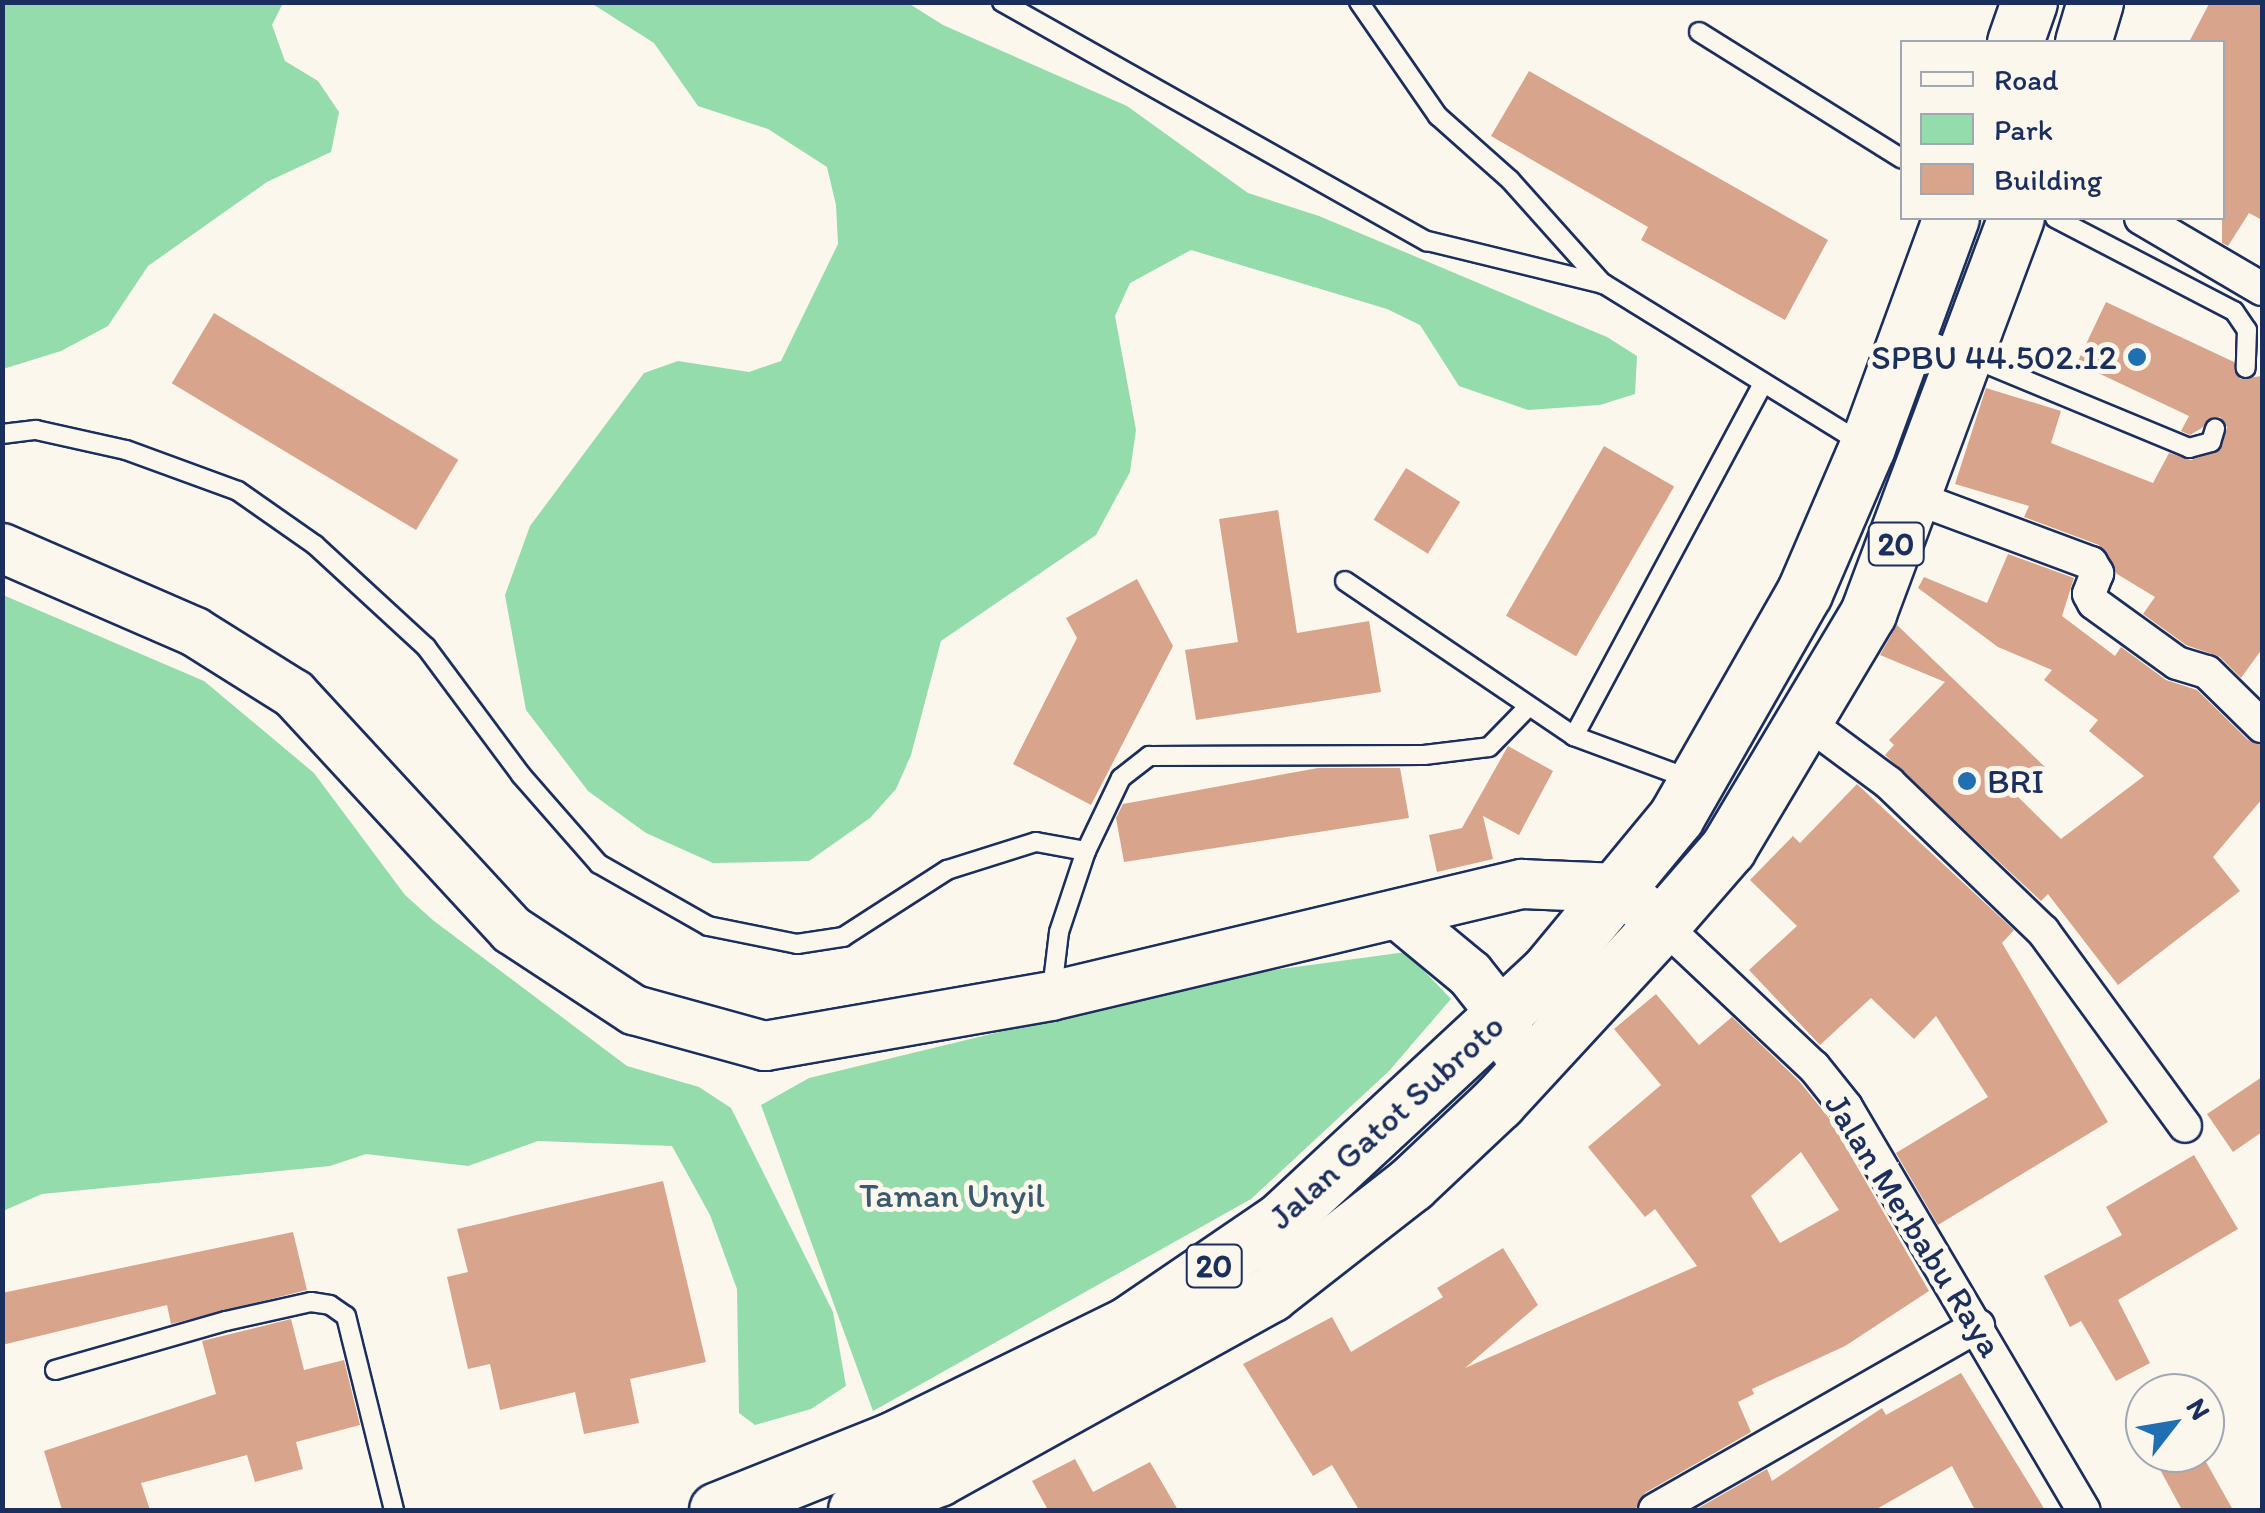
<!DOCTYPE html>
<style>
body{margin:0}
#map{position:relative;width:2265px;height:1513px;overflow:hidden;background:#fbf7ec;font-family:Itim,sans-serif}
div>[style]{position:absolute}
.green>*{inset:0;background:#94dcab}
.building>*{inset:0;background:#d8a48c;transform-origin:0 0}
.roads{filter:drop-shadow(2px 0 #1b2f5e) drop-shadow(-2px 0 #1b2f5e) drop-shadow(0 2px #1b2f5e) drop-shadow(0 -2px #1b2f5e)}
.lane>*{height:18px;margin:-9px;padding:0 9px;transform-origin:9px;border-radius:9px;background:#fbf7ec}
.street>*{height:32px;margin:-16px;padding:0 16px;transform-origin:16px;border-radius:16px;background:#fbf7ec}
.secondary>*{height:48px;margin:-24px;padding:0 24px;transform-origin:24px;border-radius:24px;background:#fbf7ec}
.highway>*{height:55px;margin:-27.5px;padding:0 27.5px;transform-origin:27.5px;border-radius:27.5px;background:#fbf7ec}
.dots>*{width:28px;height:28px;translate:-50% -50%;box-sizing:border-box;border:5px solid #fbf7ec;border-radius:50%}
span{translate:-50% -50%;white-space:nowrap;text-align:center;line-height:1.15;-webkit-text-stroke:10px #fbf7ec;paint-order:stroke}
.shield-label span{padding:2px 8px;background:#fbf7ec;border:2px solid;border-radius:8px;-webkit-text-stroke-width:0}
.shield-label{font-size:32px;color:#1b2f5e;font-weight:700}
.poi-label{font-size:35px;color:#1b2f5e}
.right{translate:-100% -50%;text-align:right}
.left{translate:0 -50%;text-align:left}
.street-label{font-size:35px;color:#1b2f5e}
.park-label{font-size:35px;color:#395a71}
.frame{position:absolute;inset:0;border:5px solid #1b2f5e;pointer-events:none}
.legend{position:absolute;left:1900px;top:40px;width:325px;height:180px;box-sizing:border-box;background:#fbf7ec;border:2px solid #a1a7b3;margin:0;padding:12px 18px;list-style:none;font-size:30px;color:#1b2f5e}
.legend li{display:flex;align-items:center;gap:20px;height:50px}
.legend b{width:50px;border:2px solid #a1a7b3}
.north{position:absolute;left:2125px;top:1373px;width:100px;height:100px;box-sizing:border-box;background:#fbf7ec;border:2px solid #a1a7b3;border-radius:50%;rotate:59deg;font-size:28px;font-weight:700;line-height:40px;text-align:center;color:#1b2f5e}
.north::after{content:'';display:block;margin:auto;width:35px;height:45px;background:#1f6fb2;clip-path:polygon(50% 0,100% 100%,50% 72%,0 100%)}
</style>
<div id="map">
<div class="green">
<i style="clip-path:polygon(2px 3px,283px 3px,272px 25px,285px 61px,318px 81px,339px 112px,331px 152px,267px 182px,148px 266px,108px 326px,61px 351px,3px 369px)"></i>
<i style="clip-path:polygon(591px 3px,908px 3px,943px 25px,1127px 106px,1248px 193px,1319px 216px,1607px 337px,1637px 356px,1635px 394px,1600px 405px,1528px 410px,1459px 386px,1420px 325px,1387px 309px,1191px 250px,1130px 283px,1115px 316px,1136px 430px,1130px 472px,1096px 535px,941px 641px,911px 755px,896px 789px,870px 818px,809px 861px,713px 863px,646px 833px,588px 791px,526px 710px,505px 595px,530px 526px,644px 373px,678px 361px,749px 372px,781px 361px,838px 244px,836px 205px,827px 167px,768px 129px,698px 106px,654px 43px)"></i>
<i style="clip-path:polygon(3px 595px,204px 681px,314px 773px,405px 895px,434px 921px,627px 1066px,699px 1087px,731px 1108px,833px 1312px,846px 1386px,811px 1409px,755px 1425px,739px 1413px,737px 1289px,710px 1215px,672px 1146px,538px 1141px,468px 1166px,366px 1154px,330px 1166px,42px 1194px,3px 1211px)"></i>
<i style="clip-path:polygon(1406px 952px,1451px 999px,1389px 1071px,1251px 1199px,873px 1411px,761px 1105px,809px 1078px,1236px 975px)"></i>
</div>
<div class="building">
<i style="clip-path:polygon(2210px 2px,2262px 2px,2262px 220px,2249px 213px,2228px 246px,2222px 243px,2222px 42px,2189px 42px)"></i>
<i style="clip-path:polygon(1529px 71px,1828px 240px,1785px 320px,1641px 240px,1648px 227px,1491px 136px)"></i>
<i style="clip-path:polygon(2106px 302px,2234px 362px,2240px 379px,2262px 376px,2262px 649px,2241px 678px,2220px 657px,2186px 645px,2143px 614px,2155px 597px,2117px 574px,2099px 545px,2024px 517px,2029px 506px,1955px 484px,1986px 388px,2061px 411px,2051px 443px,2153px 483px,2169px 453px,2191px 460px,2220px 450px,2227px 427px,2220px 417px,2190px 435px,2181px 431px,2189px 416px,2077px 363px)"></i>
<i style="left:214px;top:313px;width:285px;height:82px;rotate:31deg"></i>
<i style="left:1604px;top:446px;width:81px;height:196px;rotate:30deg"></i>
<i style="left:1406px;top:468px;width:64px;height:61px;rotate:32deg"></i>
<i style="clip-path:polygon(1278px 510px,1297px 633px,1369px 621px,1381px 692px,1196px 720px,1185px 650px,1238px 642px,1219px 519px)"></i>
<i style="clip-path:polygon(2008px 554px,2074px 578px,2062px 616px,2115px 656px,2121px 647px,2166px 680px,2197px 690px,2248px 740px,2262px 745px,2262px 799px,2213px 857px,2240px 891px,2118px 985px,2048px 894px,2041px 901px,1885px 755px,1894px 745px,1889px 740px,1945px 682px,1880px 655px,1897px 625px,2045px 767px,2017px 796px,2061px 839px,2144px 776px,2089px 731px,2098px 720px,2044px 680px,2052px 670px,1998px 647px,1918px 588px,1924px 577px,1987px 603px)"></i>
<i style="clip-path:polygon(1137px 579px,1173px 646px,1091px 805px,1013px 764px,1077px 638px,1066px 618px)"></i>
<i style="clip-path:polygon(1508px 746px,1553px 771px,1519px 835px,1483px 816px,1493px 859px,1437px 872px,1429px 835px,1462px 828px)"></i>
<i style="clip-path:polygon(1318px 768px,1400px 768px,1409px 818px,1124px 862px,1116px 818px,1123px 804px)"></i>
<i style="clip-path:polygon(1857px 784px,2014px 930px,2002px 943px,2108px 1122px,1938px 1225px,1896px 1153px,1988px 1097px,1936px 1016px,1914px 1039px,1871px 998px,1820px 1045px,1749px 970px,1797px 926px,1750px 880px,1793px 836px,1800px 843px)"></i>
<i style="clip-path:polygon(evenodd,1656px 994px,1699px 1045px,1732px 1017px,1799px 1081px,1829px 1118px,1929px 1291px,1845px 1346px,1752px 1389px,1754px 1394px,1738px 1402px,1751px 1432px,1645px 1493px,1635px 1510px,1359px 1510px,1332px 1465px,1313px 1476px,1243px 1364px,1332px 1317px,1351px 1352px,1443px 1297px,1437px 1288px,1503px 1248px,1538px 1305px,1465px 1368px,1697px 1266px,1655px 1209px,1645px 1217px,1588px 1147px,1661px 1085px,1614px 1029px,1656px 994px,1801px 1152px,1839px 1210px,1780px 1243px,1751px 1196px,1801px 1152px)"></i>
<i style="clip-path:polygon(2262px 1077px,2262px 1132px,2233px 1152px,2207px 1114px)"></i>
<i style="clip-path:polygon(2194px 1155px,2238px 1229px,2118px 1300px,2150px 1363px,2116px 1381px,2081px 1321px,2070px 1327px,2044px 1276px,2122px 1235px,2106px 1207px)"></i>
<i style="clip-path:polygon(663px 1181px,706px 1362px,630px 1379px,639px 1423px,584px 1434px,575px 1392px,500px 1410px,490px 1364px,468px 1369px,447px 1277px,468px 1272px,457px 1229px)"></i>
<i style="clip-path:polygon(293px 1232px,307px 1290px,171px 1324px,167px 1305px,2px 1345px,2px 1293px)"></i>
<i style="clip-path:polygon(291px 1319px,304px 1370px,344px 1360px,360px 1425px,296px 1442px,303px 1469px,255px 1482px,247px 1455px,141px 1483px,150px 1510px,62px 1510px,44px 1451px,216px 1394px,202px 1341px)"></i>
<i style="clip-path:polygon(1961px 1373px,2045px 1510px,1975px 1510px,1952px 1466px,1875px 1510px,1695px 1510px,1767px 1469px,1772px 1481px,1882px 1408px,1886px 1415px)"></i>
<i style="clip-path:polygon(2151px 1453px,2201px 1453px,2233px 1510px,2182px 1510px)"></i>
<i style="clip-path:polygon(1075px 1459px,1093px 1492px,1150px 1462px,1178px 1510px,1048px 1510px,1032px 1481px)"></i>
</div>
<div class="roads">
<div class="lane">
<i style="left:1002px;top:2px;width:488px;rotate:29.4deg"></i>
<i style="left:1427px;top:241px;width:182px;rotate:13.7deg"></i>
<i style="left:1604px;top:284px;width:304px;rotate:31.7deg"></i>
<i style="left:1359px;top:2px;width:139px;rotate:55.3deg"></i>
<i style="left:1438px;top:116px;width:96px;rotate:41.6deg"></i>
<i style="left:1510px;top:180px;width:140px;rotate:48.2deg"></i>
<i style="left:1699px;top:32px;width:239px;rotate:32deg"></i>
<i style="left:2055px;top:218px;width:202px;rotate:27.5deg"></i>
<i style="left:2234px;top:311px;width:23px;rotate:56deg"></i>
<i style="left:2247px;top:330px;width:38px;rotate:92deg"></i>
<i style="left:1914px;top:334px;width:298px;rotate:22.5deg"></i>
<i style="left:2189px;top:448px;width:23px;rotate:-15deg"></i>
<i style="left:2211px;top:442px;width:14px;rotate:-73deg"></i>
<i style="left:2px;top:434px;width:34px;rotate:-7deg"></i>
<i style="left:36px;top:430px;width:92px;rotate:12.5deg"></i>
<i style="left:126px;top:450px;width:119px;rotate:20.1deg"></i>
<i style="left:238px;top:491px;width:94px;rotate:35deg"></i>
<i style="left:315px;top:545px;width:151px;rotate:42.6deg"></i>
<i style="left:426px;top:647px;width:159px;rotate:53.4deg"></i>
<i style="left:521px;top:775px;width:118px;rotate:48.8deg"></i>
<i style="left:599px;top:864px;width:125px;rotate:29.6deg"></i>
<i style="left:708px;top:926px;width:91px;rotate:11.4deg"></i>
<i style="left:797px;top:944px;width:47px;rotate:-8.7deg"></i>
<i style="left:843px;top:937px;width:124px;rotate:-32.8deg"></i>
<i style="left:947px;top:870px;width:93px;rotate:-17.5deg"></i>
<i style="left:1036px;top:842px;width:51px;rotate:10.2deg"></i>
<i style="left:1345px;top:581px;width:277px;rotate:34.1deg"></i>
<i style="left:1690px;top:779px;width:124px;rotate:-159.7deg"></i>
<i style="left:1574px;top:736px;width:400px;rotate:-61.8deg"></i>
<i style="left:1052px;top:990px;width:58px;rotate:-83.1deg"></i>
<i style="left:1059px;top:932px;width:85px;rotate:-71.6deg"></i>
<i style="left:1086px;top:851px;width:81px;rotate:-64.4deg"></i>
<i style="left:1121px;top:778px;width:36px;rotate:-38deg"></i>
<i style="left:1149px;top:756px;width:275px;rotate:-0.2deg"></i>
<i style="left:1424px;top:755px;width:65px;rotate:-7deg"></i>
<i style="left:1489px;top:747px;width:56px;rotate:-45.7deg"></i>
<i style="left:55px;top:1370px;width:178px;rotate:-16deg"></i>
<i style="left:226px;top:1321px;width:87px;rotate:-12.6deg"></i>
<i style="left:311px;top:1302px;width:19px;rotate:9deg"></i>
<i style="left:330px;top:1305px;width:19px;rotate:35deg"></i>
<i style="left:346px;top:1316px;width:200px;rotate:76.1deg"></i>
</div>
<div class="street">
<i style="left:2141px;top:218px;width:140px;rotate:30.4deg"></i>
<i style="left:1916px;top:498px;width:187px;rotate:20.4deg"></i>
<i style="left:2091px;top:563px;width:12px;rotate:59deg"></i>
<i style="left:2097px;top:573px;width:22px;rotate:111deg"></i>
<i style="left:2089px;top:594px;width:10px;rotate:61deg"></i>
<i style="left:2094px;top:603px;width:102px;rotate:35.9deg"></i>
<i style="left:2177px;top:663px;width:31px;rotate:17deg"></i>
<i style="left:2207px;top:672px;width:77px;rotate:44.5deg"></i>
<i style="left:1804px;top:720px;width:106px;rotate:36.5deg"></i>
<i style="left:1889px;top:783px;width:214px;rotate:43.9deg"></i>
<i style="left:2043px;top:931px;width:241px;rotate:53.9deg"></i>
<i style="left:1662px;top:924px;width:209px;rotate:43.3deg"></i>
<i style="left:1814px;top:1067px;width:51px;rotate:51.3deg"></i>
<i style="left:1846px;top:1107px;width:468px;rotate:59.5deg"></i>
<i style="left:1655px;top:1510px;width:372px;rotate:-29.7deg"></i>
</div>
<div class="secondary">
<i style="left:2px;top:548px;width:210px;rotate:23.5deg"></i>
<i style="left:195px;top:632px;width:117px;rotate:32.1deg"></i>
<i style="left:294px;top:694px;width:321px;rotate:47.3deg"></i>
<i style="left:512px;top:930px;width:146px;rotate:33.3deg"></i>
<i style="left:634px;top:1010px;width:136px;rotate:15.4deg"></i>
<i style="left:765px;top:1046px;width:290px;rotate:-9.9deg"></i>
<i style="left:1051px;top:996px;width:484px;rotate:-13.4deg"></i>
<i style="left:1522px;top:884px;width:97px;rotate:2.4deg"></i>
<i style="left:1619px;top:888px;width:56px;rotate:39.9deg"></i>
<i style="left:1401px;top:917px;width:89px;rotate:39.6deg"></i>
<i style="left:1470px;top:974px;width:55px;rotate:51.7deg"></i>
<i style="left:1504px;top:1017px;width:33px;rotate:72deg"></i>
</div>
<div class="highway">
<i style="left:2015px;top:42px;width:42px;rotate:-70.7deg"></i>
<i style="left:2083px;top:42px;width:42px;rotate:-73.3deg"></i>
<i style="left:717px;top:1510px;width:188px;rotate:-21.8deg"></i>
<i style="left:892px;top:1440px;width:262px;rotate:-26.1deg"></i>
<i style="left:1127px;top:1325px;width:186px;rotate:-34.3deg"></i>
<i style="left:1281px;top:1220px;width:363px;rotate:-42.9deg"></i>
<i style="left:1547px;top:973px;width:202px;rotate:-50.4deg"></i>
<i style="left:1676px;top:817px;width:258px;rotate:-60.3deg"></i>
<i style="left:1804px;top:593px;width:159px;rotate:-66.7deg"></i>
<i style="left:1867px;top:447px;width:244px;rotate:-69.9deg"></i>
<i style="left:856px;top:1510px;width:88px;rotate:-21.3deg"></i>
<i style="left:938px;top:1478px;width:380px;rotate:-29deg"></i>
<i style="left:1270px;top:1294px;width:179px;rotate:-38deg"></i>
<i style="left:1411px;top:1184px;width:120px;rotate:-43.3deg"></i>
<i style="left:1498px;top:1102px;width:242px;rotate:-47.3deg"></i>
<i style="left:1662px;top:924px;width:101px;rotate:-49deg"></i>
<i style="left:1728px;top:848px;width:274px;rotate:-59.2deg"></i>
<i style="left:1868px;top:613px;width:422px;rotate:-69.5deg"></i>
</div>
</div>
<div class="dots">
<i style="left:2137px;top:357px;background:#1f6fb2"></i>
<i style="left:1967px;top:781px;background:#1f6fb2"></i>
</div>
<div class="shield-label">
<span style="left:1896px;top:544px">20</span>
<span style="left:1214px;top:1266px">20</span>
</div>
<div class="poi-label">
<span class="right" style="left:2117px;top:357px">SPBU 44.502.12</span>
<span class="left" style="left:1987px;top:781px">BRI</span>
</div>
<div class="street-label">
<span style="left:1386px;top:1121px;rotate:-42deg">Jalan Gatot Subroto</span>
<span style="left:1914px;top:1225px;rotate:58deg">Jalan Merbabu Raya</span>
</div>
<div class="park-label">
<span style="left:952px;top:1195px">Taman Unyil</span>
</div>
<div class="frame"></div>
<ul class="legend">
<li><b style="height:12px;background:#fbf7ec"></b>Road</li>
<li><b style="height:28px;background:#94dcab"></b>Park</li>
<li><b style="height:28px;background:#d8a48c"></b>Building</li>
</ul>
<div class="north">N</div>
</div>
